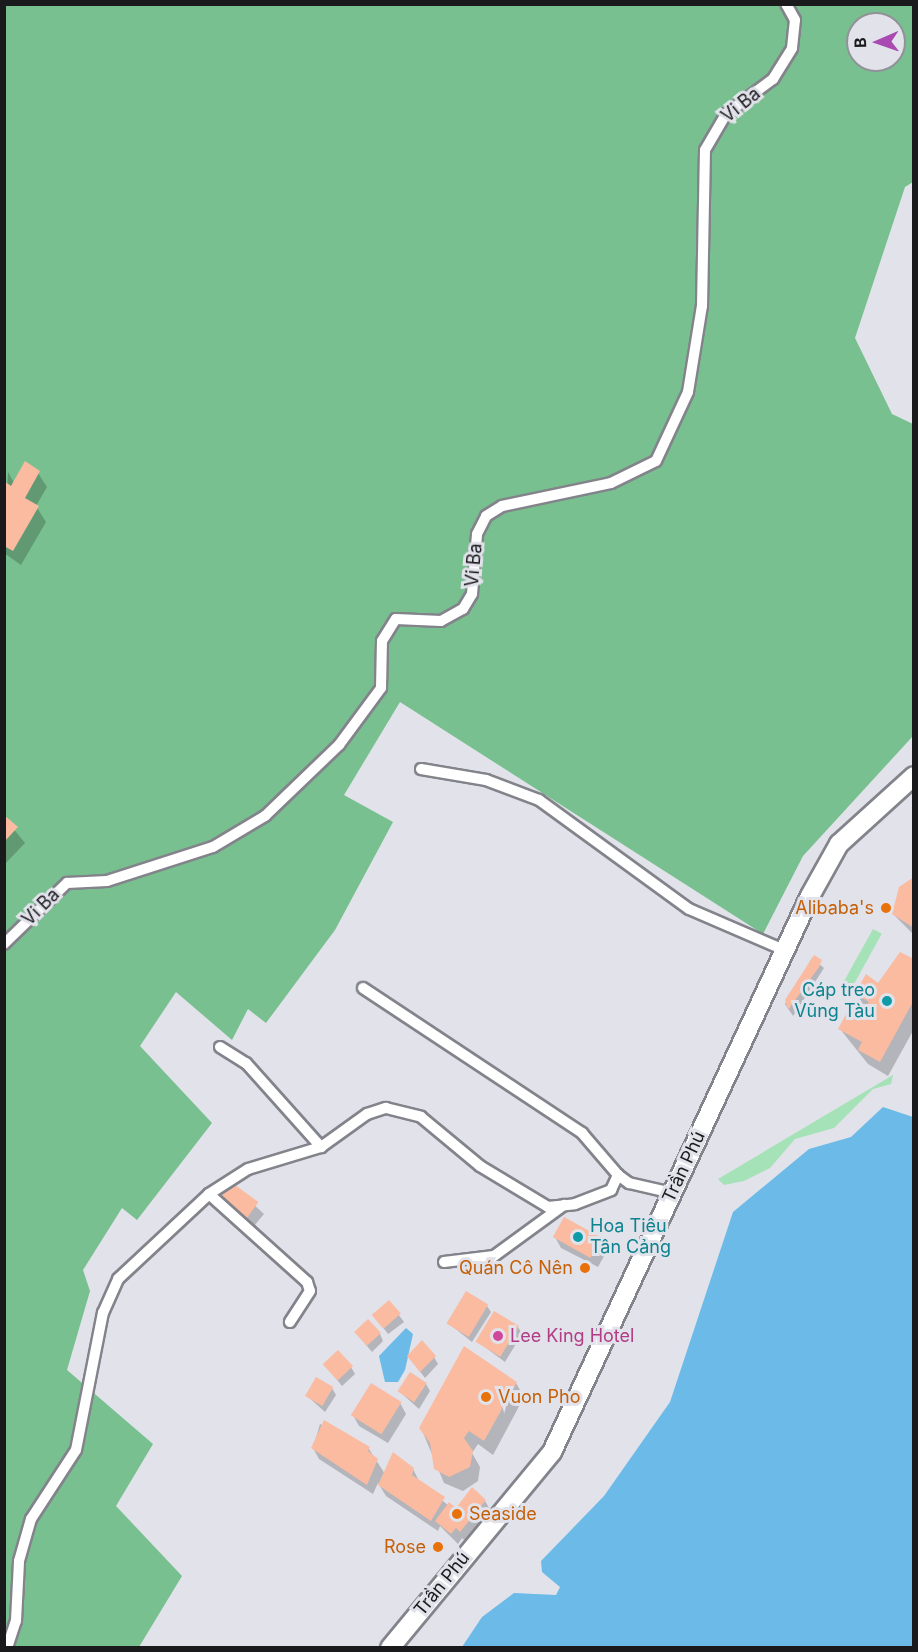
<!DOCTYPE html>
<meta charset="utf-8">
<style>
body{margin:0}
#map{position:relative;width:918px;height:1652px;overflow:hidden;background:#e1e2ea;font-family:Inter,sans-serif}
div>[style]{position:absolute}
.green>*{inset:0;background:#a5e2b7;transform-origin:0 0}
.forest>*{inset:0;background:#78c08f}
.water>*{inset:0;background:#6bbae8}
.shadow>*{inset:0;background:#0003;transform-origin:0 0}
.building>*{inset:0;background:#fabba1;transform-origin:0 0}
.roads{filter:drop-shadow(2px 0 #83848b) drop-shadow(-2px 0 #83848b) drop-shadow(0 2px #83848b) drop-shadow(0 -2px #83848b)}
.street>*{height:10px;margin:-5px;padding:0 5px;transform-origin:5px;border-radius:5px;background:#fff}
.primary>*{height:18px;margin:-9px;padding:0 9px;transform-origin:9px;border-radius:9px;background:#fff}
.dots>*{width:16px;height:16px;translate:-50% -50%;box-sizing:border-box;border:3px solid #e1e2ea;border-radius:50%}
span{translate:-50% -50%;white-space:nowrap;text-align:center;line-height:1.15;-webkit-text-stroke:6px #e1e2ea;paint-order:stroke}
.street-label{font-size:18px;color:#1a1a1d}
.food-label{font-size:18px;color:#c56008}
.right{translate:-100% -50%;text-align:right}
.left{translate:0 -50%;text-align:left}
.culture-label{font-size:18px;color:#0d838f}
.hotel-label{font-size:18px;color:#b23c85}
.frame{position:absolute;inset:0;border:6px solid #1a1a1d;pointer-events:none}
.north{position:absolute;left:846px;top:12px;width:60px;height:60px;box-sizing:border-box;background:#e1e2ea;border:2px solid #919298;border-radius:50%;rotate:268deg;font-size:16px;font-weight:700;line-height:24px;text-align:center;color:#1a1a1d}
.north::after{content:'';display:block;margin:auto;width:21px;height:27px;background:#a94ab2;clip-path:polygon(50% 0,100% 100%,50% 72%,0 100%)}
</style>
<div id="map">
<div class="green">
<i style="left:873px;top:929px;width:10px;height:65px;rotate:29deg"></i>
<i style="clip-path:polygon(893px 1075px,891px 1084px,873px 1089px,834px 1128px,795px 1139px,770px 1168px,744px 1181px,724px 1185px,718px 1179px)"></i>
</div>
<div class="forest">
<i style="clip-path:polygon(evenodd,5px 5px,913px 5px,913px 182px,905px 187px,855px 338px,892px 414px,913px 424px,913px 736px,803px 856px,763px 934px,400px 702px,344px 795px,393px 822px,335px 930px,266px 1023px,248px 1009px,232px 1040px,176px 992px,140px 1046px,212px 1123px,137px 1220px,122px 1208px,83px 1270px,90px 1291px,67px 1370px,153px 1444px,116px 1506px,182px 1576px,139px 1647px,5px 1648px,5px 5px,858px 24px,894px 24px,894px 60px,858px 60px,858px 24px)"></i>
</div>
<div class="water">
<i style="clip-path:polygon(883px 1107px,913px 1117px,913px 1647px,462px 1647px,482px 1617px,514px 1593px,556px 1595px,560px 1587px,542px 1572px,541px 1561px,604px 1496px,670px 1402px,733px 1212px,809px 1149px,851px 1137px)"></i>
<i style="clip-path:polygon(406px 1328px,413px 1334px,405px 1370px,398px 1382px,385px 1382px,379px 1356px)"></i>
</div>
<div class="shadow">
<i style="clip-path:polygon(8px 472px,14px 483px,38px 473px,47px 487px,36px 506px,46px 522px,21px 565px,4px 553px)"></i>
<i style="clip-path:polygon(4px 817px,25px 843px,4px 865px)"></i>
<i style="clip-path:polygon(914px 881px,914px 935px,893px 914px)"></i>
<i style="clip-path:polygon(812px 958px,824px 968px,793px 1016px,785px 1004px)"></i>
<i style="clip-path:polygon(914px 961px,914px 1029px,888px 1076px,868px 1064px,840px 1029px,866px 1009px,856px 993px,879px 985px)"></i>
<i style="clip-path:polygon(232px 1184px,264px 1214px,248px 1233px)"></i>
<i style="clip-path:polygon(555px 1237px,601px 1239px,608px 1249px,598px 1267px,561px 1248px)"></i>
<i style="left:389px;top:1302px;width:25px;height:20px;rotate:53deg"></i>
<i style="clip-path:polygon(487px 1306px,491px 1312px,472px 1342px,448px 1323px)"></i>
<i style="clip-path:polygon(518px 1327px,522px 1334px,505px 1362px,478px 1342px)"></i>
<i style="clip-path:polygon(356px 1333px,380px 1334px,383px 1341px,372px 1352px)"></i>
<i style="clip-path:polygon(408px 1356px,434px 1357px,438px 1364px,425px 1378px)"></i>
<i style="clip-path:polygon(325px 1365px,351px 1367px,355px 1374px,342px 1386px)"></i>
<i style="clip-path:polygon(516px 1383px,524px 1397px,493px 1455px,478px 1444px,472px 1453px,480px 1467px,478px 1481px,463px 1491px,444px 1483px,421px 1428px)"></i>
<i style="clip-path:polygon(426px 1384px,430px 1391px,419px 1409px,400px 1392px)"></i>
<i style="clip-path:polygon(332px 1388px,336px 1395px,325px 1412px,306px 1395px)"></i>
<i style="clip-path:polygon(400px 1403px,406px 1414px,388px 1443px,359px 1426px,353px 1415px)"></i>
<i style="clip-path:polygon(320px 1424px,369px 1449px,385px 1474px,413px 1469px,419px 1481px,449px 1506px,456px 1510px,485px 1501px,491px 1511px,466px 1542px,462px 1538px,458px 1544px,440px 1526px,438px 1531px,386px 1496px,378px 1483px,373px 1494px,319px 1459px,313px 1448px)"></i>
</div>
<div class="building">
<i style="clip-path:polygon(25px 461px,40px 471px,25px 498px,39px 506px,13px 551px,4px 546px,4px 481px,11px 486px)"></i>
<i style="clip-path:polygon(4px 815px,18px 827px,4px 842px)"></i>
<i style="clip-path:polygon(914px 877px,914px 928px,892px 914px,899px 887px)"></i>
<i style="clip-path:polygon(900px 952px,914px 959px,914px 1000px,880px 1062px,858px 1050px,862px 1042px,838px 1029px,851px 1005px,862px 1012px,869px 1002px,855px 993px,866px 974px,878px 983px)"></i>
<i style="clip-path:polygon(814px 955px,822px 960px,819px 967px,788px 1010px,785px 1000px)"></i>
<i style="left:231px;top:1182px;width:34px;height:25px;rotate:36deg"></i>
<i style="left:564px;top:1217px;width:43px;height:23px;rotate:29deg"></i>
<i style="left:466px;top:1291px;width:26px;height:38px;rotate:31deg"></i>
<i style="left:389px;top:1300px;width:18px;height:23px;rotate:49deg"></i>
<i style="left:494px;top:1311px;width:29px;height:36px;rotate:31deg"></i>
<i style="left:368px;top:1319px;width:19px;height:19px;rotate:47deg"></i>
<i style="clip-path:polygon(422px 1340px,436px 1356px,420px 1372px,407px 1356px)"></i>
<i style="clip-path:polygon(464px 1346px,517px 1382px,484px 1441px,469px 1431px,464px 1438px,473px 1451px,470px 1467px,449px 1477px,434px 1469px,430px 1443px,419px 1428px)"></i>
<i style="left:338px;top:1350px;width:22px;height:21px;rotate:47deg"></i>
<i style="left:410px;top:1372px;width:20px;height:23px;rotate:33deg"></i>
<i style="left:316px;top:1377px;width:20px;height:22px;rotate:30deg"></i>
<i style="left:371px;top:1383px;width:36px;height:38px;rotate:32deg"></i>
<i style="clip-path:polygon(324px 1420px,370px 1447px,368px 1451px,378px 1459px,367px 1485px,311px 1448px)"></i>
<i style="clip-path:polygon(393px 1452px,414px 1468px,412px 1475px,445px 1497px,431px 1521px,378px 1485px)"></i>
<i style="clip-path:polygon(472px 1487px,486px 1500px,460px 1532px,456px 1528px,451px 1534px,435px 1521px,449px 1502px,456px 1508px)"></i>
</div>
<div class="roads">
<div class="street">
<i style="left:421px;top:769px;width:66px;rotate:9.6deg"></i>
<i style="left:486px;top:780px;width:57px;rotate:20.7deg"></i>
<i style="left:539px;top:800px;width:185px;rotate:36deg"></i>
<i style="left:689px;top:909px;width:103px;rotate:23.3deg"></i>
<i style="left:4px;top:944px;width:88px;rotate:-44.1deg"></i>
<i style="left:67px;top:883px;width:40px;rotate:-2.9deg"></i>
<i style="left:107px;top:881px;width:111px;rotate:-17.8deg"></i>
<i style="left:213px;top:847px;width:61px;rotate:-30.8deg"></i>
<i style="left:265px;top:816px;width:103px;rotate:-43.8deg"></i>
<i style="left:339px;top:745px;width:71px;rotate:-53.6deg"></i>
<i style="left:381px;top:688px;width:47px;rotate:-88.8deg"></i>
<i style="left:382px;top:641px;width:26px;rotate:-58deg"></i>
<i style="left:396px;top:619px;width:45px;rotate:2.5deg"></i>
<i style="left:441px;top:621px;width:25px;rotate:-29deg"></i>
<i style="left:463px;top:609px;width:17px;rotate:-59deg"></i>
<i style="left:472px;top:594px;width:60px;rotate:-85.2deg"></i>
<i style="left:477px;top:534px;width:20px;rotate:-63deg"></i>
<i style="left:486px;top:516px;width:19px;rotate:-32deg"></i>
<i style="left:502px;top:506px;width:111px;rotate:-11.9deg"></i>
<i style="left:611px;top:483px;width:50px;rotate:-26.1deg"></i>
<i style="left:656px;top:461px;width:76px;rotate:-65.1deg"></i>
<i style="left:688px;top:392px;width:87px;rotate:-80.8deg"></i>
<i style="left:702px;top:306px;width:156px;rotate:-88.9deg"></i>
<i style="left:705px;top:150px;width:42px;rotate:-59.7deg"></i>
<i style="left:726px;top:114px;width:59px;rotate:-36.7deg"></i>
<i style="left:773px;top:79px;width:36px;rotate:-58deg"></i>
<i style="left:792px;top:48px;width:28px;rotate:-84deg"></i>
<i style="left:795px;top:20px;width:18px;rotate:-119deg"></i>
<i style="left:363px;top:988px;width:263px;rotate:33.5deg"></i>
<i style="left:582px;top:1133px;width:55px;rotate:49.4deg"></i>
<i style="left:220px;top:1047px;width:31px;rotate:32deg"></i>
<i style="left:246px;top:1063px;width:113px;rotate:48.2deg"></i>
<i style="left:209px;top:1194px;width:132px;rotate:41.9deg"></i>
<i style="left:307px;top:1282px;width:9px;rotate:72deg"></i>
<i style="left:310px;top:1291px;width:37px;rotate:123deg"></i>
<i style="left:444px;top:1262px;width:50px;rotate:-6.8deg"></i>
<i style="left:494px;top:1256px;width:87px;rotate:-36.1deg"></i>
<i style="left:7px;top:1648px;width:28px;rotate:-72deg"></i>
<i style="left:16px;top:1621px;width:60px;rotate:-87.1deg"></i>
<i style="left:19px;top:1561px;width:44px;rotate:-74.1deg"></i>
<i style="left:31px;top:1519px;width:82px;rotate:-56.9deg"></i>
<i style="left:76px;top:1450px;width:140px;rotate:-78.9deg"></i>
<i style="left:103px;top:1313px;width:37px;rotate:-66deg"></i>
<i style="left:118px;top:1279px;width:125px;rotate:-43deg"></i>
<i style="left:209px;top:1194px;width:46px;rotate:-32.7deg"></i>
<i style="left:248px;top:1169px;width:76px;rotate:-16.8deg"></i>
<i style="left:321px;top:1147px;width:57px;rotate:-35.7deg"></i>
<i style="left:367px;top:1114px;width:20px;rotate:-18deg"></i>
<i style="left:386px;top:1108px;width:36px;rotate:14deg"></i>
<i style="left:421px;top:1117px;width:77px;rotate:39.7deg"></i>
<i style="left:480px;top:1166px;width:79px;rotate:31.1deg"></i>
<i style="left:548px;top:1207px;width:27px;rotate:-6deg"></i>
<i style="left:575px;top:1204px;width:39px;rotate:-21deg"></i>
<i style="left:611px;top:1190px;width:17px;rotate:-65deg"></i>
<i style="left:618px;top:1175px;width:14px;rotate:36deg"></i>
<i style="left:629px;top:1183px;width:44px;rotate:13.1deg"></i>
</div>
<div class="primary">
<i style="left:390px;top:1648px;width:254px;rotate:-50.4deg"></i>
<i style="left:552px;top:1452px;width:613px;rotate:-65.11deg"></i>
<i style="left:810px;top:896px;width:60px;rotate:-60.9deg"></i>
<i style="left:839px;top:844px;width:101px;rotate:-42.2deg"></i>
</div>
</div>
<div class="dots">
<i style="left:886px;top:908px;background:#e8710a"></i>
<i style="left:887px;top:1001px;background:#0f9aa8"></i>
<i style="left:578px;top:1237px;background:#0f9aa8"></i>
<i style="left:585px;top:1268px;background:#e8710a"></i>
<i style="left:498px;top:1336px;background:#d1479c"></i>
<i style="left:486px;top:1397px;background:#e8710a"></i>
<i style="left:457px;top:1514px;background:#e8710a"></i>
<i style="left:438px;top:1547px;background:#e8710a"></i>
</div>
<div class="street-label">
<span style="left:741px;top:105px;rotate:-39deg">Vi Ba</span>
<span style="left:474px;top:565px;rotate:-85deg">Vi Ba</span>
<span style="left:41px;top:907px;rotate:-45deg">Vi Ba</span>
<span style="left:684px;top:1167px;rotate:-65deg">Trần Phú</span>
<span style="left:442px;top:1584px;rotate:-51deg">Trần Phú</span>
</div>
<div class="food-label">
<span class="right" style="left:874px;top:908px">Alibaba's</span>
<span class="right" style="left:573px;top:1268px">Quán Cô Nên</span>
<span class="left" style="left:498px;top:1397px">Vuon Pho</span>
<span class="left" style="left:469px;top:1514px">Seaside</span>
<span class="right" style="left:426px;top:1547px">Rose</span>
</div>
<div class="culture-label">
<span class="right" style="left:875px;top:1001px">Cáp treo<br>Vũng Tàu</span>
<span class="left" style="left:590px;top:1237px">Hoa Tiêu<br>Tân Cảng</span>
</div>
<div class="hotel-label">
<span class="left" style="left:510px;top:1336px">Lee King Hotel</span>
</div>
<div class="frame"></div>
<div class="north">B</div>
</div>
